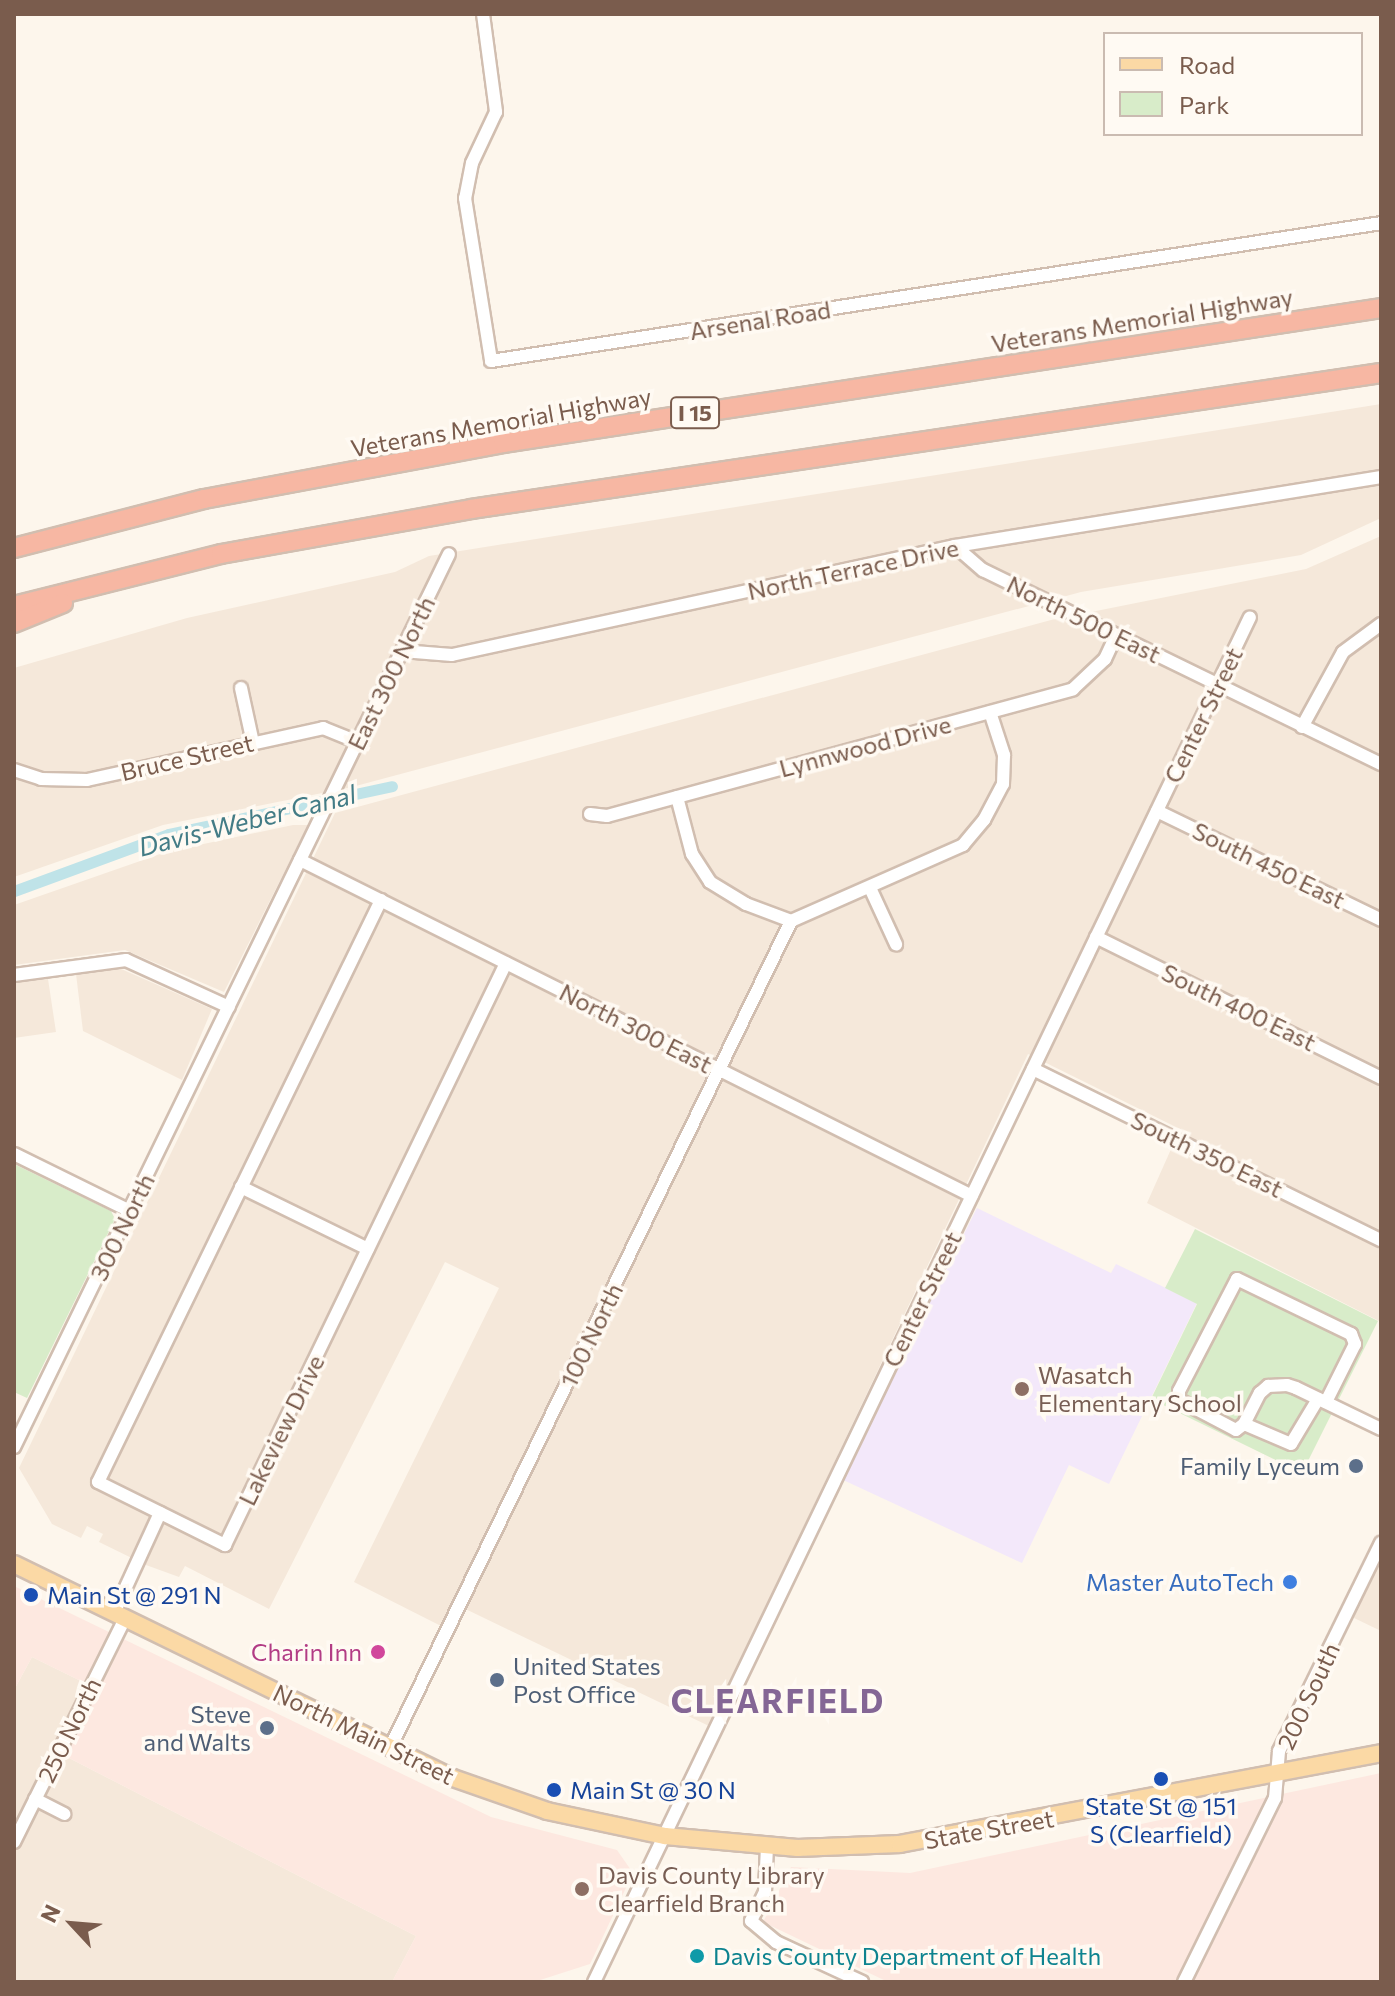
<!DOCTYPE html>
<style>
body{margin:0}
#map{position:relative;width:1395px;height:1996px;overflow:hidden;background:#fdf6ec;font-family:Commissioner,sans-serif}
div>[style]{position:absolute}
.residential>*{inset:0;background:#f5e8da}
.commercial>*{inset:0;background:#fde8e0}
.education>*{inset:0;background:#f3e8fa}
.green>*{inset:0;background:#d8ecc9}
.canal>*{height:11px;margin:-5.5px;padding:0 5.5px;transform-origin:5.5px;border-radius:5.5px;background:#bfe3e8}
.roads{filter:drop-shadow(2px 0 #d1beb0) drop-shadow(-2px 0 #d1beb0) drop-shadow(0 2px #d1beb0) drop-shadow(0 -2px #d1beb0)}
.minor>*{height:12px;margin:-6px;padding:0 6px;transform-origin:6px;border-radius:6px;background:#fff}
.major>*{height:16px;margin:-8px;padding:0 8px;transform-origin:8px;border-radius:8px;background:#fbd9a5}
.highway>*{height:18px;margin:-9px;padding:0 9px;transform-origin:9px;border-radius:9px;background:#f7b7a3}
.dots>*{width:22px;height:22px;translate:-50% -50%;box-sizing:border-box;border:4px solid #fffaf3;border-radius:50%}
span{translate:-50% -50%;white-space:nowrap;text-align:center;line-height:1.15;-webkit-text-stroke:7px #fffaf3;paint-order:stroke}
.shield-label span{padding:2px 6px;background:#fffaf3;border:2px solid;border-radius:6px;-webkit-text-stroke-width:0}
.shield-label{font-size:22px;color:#7a5c4d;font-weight:700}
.street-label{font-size:24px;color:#7a5c4d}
.education-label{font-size:24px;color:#785e54}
.left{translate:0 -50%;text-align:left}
.service-label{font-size:24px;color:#4e5e75}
.right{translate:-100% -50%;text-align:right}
.shop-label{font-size:24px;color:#366cbe}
.transit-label{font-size:24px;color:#164399}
.hotel-label{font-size:24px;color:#b23c85}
.culture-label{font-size:24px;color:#0d838f}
.water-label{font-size:26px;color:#437c86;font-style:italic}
.district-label{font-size:32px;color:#846695;font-weight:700;letter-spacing:2px}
.frame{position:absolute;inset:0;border:16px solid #7a5c4d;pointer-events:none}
.legend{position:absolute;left:1103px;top:32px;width:260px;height:104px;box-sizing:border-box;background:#fffaf3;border:2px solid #cabbb1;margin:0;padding:10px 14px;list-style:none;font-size:24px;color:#7a5c4d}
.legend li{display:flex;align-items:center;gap:16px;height:40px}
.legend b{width:40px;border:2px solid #cabbb1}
.north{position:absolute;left:32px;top:1884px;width:80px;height:80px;-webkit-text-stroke:6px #fffaf3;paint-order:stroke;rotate:296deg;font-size:22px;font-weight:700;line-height:32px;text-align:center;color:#7a5c4d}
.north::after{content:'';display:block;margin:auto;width:28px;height:36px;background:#7a5c4d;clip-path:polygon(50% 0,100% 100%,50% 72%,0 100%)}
</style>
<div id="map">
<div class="residential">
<i style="clip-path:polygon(1381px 404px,1381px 518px,1301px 555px,1081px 592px,352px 787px,163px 825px,14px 877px,14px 668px,187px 618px,395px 572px,429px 556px)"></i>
<i style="clip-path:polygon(1381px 536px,1381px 1322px,1147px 1203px,1180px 1129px,1028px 1054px,709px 1726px,453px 1603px,441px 1626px,354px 1582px,499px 1288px,445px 1262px,269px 1609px,185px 1566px,179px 1577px,146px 1565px,99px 1542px,103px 1534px,87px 1526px,81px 1538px,52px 1524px,19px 1468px,335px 813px,1051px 620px,1306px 569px)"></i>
<i style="clip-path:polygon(293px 825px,308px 825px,224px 992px,125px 950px,14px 965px,14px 905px,166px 852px)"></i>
<i style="clip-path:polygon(119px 968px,212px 1009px,182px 1080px,83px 1031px,76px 974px)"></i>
<i style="clip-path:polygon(48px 979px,56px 1032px,14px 1038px,14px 983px)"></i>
<i style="clip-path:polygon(1381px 1558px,1381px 1631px,1352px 1617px)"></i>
<i style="clip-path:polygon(32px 1657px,97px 1689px,65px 1756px,416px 1936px,392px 1982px,14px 1982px,14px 1690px)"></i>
</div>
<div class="commercial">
<i style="clip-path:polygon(14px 1586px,491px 1817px,617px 1850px,633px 1873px,590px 1964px,534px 1982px,392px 1982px,416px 1936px,65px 1756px,97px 1689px,32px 1657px,14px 1690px)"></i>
<i style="clip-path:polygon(1381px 1773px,1381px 1982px,888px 1982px,763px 1922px,791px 1867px,910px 1873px)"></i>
</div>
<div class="education">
<i style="clip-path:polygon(977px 1208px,1111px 1273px,1116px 1264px,1197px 1303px,1109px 1484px,1069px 1465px,1022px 1563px,841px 1479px)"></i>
</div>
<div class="green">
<i style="clip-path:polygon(14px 1164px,111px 1211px,115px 1219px,27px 1398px,14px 1392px)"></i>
<i style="clip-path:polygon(1195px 1229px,1378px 1321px,1302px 1473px,1151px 1399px,1197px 1304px,1165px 1288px)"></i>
</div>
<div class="canal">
<i style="left:14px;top:891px;width:165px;rotate:-20.2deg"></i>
<i style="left:169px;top:834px;width:228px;rotate:-12.1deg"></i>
</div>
<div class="roads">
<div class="minor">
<i style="left:483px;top:14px;width:99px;rotate:82.4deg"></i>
<i style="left:496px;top:112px;width:56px;rotate:115.2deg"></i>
<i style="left:472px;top:163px;width:36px;rotate:101deg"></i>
<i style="left:465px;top:198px;width:165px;rotate:80.9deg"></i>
<i style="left:491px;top:361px;width:901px;rotate:-8.81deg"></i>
<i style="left:955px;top:546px;width:37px;rotate:41deg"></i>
<i style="left:983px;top:570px;width:443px;rotate:26deg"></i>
<i style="left:402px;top:651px;width:50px;rotate:4.6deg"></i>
<i style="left:452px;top:655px;width:515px;rotate:-12.23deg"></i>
<i style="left:955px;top:546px;width:432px;rotate:-9.2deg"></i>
<i style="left:241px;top:688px;width:56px;rotate:77.7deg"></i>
<i style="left:1302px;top:727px;width:85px;rotate:-61.3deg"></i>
<i style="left:1343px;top:652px;width:47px;rotate:-36.4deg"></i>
<i style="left:14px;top:770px;width:28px;rotate:18deg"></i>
<i style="left:41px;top:779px;width:46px;rotate:1.2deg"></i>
<i style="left:87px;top:780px;width:242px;rotate:-12.4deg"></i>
<i style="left:323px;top:728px;width:37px;rotate:22deg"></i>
<i style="left:677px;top:797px;width:59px;rotate:75.3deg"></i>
<i style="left:692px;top:854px;width:33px;rotate:57deg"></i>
<i style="left:710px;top:882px;width:42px;rotate:31.4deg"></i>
<i style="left:746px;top:904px;width:48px;rotate:20.7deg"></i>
<i style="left:791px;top:921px;width:188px;rotate:-23.8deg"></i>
<i style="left:963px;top:845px;width:33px;rotate:-50deg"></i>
<i style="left:984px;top:820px;width:41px;rotate:-62.2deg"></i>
<i style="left:1003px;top:784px;width:29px;rotate:-88deg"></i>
<i style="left:1004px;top:755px;width:45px;rotate:-108deg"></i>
<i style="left:1157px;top:811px;width:249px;rotate:25.9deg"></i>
<i style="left:590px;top:814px;width:17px;rotate:7deg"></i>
<i style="left:607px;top:816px;width:483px;rotate:-15.2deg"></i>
<i style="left:1073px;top:689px;width:44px;rotate:-43.2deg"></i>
<i style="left:1105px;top:659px;width:26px;rotate:-65deg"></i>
<i style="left:300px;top:860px;width:751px;rotate:26.57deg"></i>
<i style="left:871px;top:890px;width:60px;rotate:65.2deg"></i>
<i style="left:381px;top:900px;width:647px;rotate:115.93deg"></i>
<i style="left:98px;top:1482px;width:142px;rotate:26.4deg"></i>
<i style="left:225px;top:1545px;width:646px;rotate:-64.23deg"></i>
<i style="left:1096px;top:937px;width:318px;rotate:26.3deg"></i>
<i style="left:14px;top:975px;width:113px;rotate:-7.6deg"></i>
<i style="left:126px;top:960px;width:113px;rotate:24.5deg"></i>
<i style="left:1033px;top:1069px;width:388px;rotate:26.2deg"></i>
<i style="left:14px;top:1154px;width:129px;rotate:26.2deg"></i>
<i style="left:241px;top:1187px;width:141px;rotate:26deg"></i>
<i style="left:1318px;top:1399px;width:52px;rotate:121deg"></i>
<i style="left:1291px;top:1444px;width:51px;rotate:-156.9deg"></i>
<i style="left:1244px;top:1424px;width:35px;rotate:-63deg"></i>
<i style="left:1260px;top:1393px;width:11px;rotate:-41deg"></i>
<i style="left:1268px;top:1386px;width:19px;rotate:-3deg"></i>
<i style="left:1287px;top:1385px;width:9px;rotate:18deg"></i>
<i style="left:1296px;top:1388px;width:94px;rotate:25.8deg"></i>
<i style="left:1244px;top:1424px;width:10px;rotate:143deg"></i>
<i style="left:1236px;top:1430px;width:64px;rotate:-152.2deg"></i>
<i style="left:1179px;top:1400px;width:9px;rotate:-90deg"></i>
<i style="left:1179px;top:1391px;width:126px;rotate:-62.6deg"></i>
<i style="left:1237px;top:1279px;width:127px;rotate:25.8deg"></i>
<i style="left:1351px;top:1334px;width:11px;rotate:68deg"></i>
<i style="left:1355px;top:1344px;width:65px;rotate:116.6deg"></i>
<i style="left:14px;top:1447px;width:993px;rotate:-64.03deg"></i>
<i style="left:114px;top:1613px;width:110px;rotate:-65.3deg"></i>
<i style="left:390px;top:1748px;width:919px;rotate:-64.13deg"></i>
<i style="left:35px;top:1799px;width:33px;rotate:27deg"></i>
<i style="left:14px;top:1842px;width:250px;rotate:-63.6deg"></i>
<i style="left:767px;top:1846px;width:46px;rotate:92.5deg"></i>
<i style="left:765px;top:1892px;width:32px;rotate:116deg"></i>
<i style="left:751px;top:1921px;width:33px;rotate:40deg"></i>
<i style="left:776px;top:1942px;width:95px;rotate:24.9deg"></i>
<i style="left:594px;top:1982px;width:1514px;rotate:-64.33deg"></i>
<i style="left:1184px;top:1982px;width:205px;rotate:-63.7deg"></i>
<i style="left:1275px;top:1798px;width:47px;rotate:-85.1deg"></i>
<i style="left:1279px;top:1751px;width:232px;rotate:-63.9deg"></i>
</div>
<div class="major">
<i style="left:14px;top:1564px;width:488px;rotate:26deg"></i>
<i style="left:453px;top:1778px;width:100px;rotate:19.3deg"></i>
<i style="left:547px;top:1811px;width:121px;rotate:12deg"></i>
<i style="left:665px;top:1836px;width:133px;rotate:5.2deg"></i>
<i style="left:797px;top:1848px;width:103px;rotate:-2.2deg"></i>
<i style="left:900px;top:1844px;width:490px;rotate:-10.7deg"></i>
</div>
<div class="highway">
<i style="left:14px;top:548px;width:196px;rotate:-14.5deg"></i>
<i style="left:204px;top:499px;width:304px;rotate:-10.6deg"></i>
<i style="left:503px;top:443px;width:888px;rotate:-8.74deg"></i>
<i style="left:14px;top:606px;width:213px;rotate:-14.1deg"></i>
<i style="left:221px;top:554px;width:254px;rotate:-10.2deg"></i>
<i style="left:471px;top:509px;width:920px;rotate:-8.5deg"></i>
<i style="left:14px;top:623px;width:53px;rotate:-22.2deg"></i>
</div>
</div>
<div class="dots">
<i style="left:1022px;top:1389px;background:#8d6e63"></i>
<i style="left:1356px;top:1466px;background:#5c6f8a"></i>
<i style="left:1290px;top:1582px;background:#3f7fe0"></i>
<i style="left:31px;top:1595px;background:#1a4fb4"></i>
<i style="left:378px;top:1652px;background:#d1479c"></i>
<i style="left:497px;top:1680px;background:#5c6f8a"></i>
<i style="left:267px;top:1728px;background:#5c6f8a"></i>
<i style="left:1161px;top:1779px;background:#1a4fb4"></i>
<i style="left:554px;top:1790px;background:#1a4fb4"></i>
<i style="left:582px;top:1889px;background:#8d6e63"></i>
<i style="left:697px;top:1956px;background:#0f9aa8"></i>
</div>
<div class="shield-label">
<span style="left:695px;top:413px">I 15</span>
</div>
<div class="street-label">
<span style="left:760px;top:320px;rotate:-9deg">Arsenal Road</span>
<span style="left:1142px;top:320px;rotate:-9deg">Veterans Memorial Highway</span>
<span style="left:501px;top:422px;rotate:-10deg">Veterans Memorial Highway</span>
<span style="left:853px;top:569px;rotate:-12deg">North Terrace Drive</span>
<span style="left:1084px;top:619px;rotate:26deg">North 500 East</span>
<span style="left:391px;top:673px;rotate:-64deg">East 300 North</span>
<span style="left:1203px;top:715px;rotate:-64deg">Center Street</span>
<span style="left:865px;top:746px;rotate:-15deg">Lynnwood Drive</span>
<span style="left:187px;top:757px;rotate:-13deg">Bruce Street</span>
<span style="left:1269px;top:865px;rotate:26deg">South 450 East</span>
<span style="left:1239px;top:1007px;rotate:26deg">South 400 East</span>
<span style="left:636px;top:1028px;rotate:27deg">North 300 East</span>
<span style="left:1207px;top:1154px;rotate:26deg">South 350 East</span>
<span style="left:122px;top:1227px;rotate:-64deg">300 North</span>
<span style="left:922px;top:1299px;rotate:-64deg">Center Street</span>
<span style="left:591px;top:1335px;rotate:-64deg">100 North</span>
<span style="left:281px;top:1430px;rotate:-64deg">Lakeview Drive</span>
<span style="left:1308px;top:1696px;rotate:-65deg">200 South</span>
<span style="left:69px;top:1730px;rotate:-64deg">250 North</span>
<span style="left:364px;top:1734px;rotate:26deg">North Main Street</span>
<span style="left:989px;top:1829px;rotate:-10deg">State Street</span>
</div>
<div class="education-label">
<span class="left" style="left:1038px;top:1389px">Wasatch<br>Elementary School</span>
<span class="left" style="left:598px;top:1889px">Davis County Library<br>Clearfield Branch</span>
</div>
<div class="service-label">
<span class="right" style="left:1340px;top:1466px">Family Lyceum</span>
<span class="left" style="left:513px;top:1680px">United States<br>Post Office</span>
<span class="right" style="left:251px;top:1728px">Steve<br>and Walts</span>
</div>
<div class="shop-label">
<span class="right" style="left:1274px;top:1582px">Master AutoTech</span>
</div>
<div class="transit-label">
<span class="left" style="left:47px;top:1595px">Main St @ 291 N</span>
<span class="left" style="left:570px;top:1790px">Main St @ 30 N</span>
<span style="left:1161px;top:1820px">State St @ 151<br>S (Clearfield)</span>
</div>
<div class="hotel-label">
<span class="right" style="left:362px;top:1652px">Charin Inn</span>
</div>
<div class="culture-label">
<span class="left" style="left:713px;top:1956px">Davis County Department of Health</span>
</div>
<div class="water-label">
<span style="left:247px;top:820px;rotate:-14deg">Davis-Weber Canal</span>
</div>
<div class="district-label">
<span style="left:778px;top:1700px">CLEARFIELD</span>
</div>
<div class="frame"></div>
<ul class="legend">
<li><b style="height:10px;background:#fbd9a5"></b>Road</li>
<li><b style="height:22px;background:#d8ecc9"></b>Park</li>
</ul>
<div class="north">N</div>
</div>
